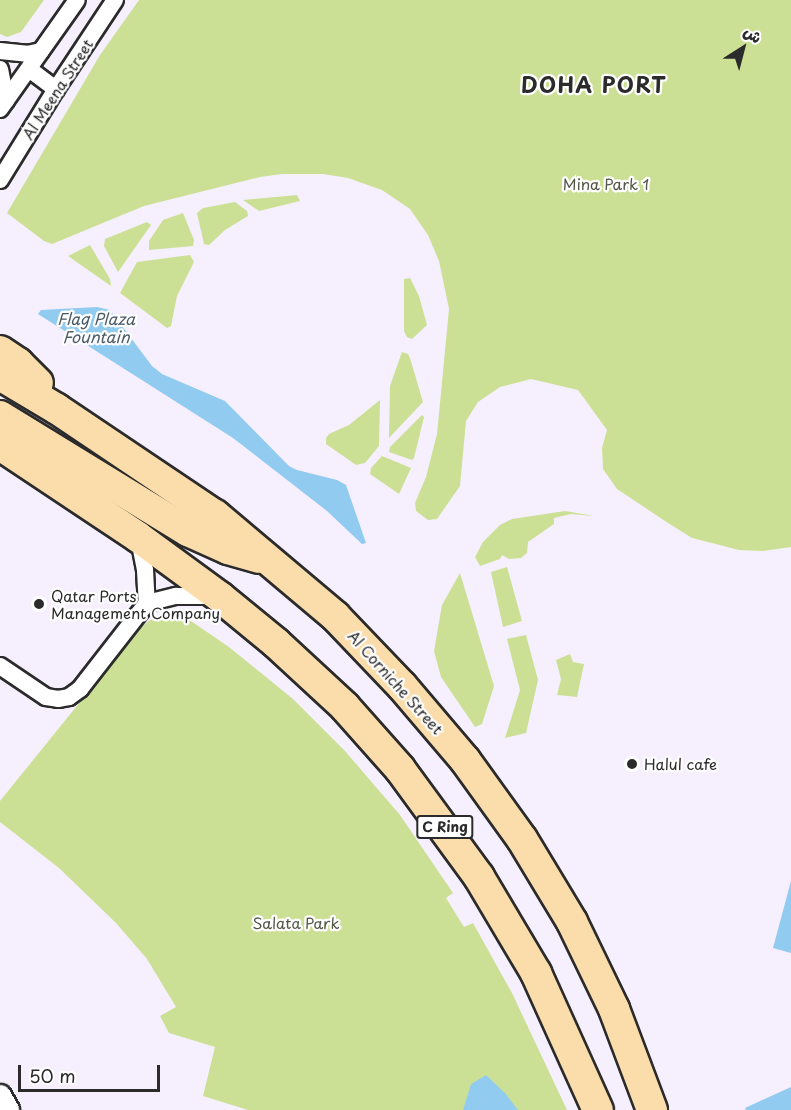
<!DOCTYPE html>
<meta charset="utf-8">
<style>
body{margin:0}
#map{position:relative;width:791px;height:1110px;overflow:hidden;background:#f6effd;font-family:"Playpen Sans","Playpen Sans Arabic",sans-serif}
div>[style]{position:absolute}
.green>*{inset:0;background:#cce095}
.water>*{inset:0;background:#91cbf0}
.roads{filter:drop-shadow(2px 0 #2b2b2b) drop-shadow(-2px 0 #2b2b2b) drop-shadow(0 2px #2b2b2b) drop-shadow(0 -2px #2b2b2b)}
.street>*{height:16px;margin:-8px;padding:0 8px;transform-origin:8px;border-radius:8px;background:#fff}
.secondary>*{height:22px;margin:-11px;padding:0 11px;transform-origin:11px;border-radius:11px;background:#fff}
.highway>*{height:30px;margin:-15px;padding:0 15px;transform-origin:15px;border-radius:15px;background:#faddab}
.dots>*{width:16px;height:16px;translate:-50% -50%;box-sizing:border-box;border:3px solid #fff;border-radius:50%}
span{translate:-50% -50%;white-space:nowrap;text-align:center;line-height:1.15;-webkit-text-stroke:4.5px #fff;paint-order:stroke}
.shield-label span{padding:2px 4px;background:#fff;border:2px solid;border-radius:4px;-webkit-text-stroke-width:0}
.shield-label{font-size:14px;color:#2b2b2b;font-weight:700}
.street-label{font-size:15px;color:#2b2b2b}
.park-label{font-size:15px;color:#535846}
.poi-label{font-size:15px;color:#2b2b2b}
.left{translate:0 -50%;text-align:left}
.water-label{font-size:16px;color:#4a5b66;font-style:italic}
.district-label{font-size:21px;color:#2b2b2b;font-weight:700;letter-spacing:1.5px}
.north{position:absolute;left:713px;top:18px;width:60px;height:60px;-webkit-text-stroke:4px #fff;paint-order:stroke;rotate:36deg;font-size:16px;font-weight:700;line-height:24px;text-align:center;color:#2b2b2b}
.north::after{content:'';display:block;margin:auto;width:21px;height:27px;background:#2b2b2b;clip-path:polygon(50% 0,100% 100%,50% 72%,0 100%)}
.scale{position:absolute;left:18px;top:1065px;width:142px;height:27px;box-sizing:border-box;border:3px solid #2b2b2b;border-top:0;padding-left:8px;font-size:18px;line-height:21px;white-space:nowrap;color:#2b2b2b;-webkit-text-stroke:4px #fff;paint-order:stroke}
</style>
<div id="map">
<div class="green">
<i style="clip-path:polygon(0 0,44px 0,21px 32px,7px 37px,0 34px)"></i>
<i style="clip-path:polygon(139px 0,791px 0,791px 547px,763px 551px,739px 550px,692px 538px,665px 521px,617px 489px,603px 469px,602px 448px,607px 430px,578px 390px,531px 379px,500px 387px,478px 402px,466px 421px,460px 486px,437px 519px,428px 520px,416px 511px,415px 503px,426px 477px,437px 434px,449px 309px,439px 261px,428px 235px,410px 209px,382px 190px,348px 178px,323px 174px,282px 174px,260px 177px,144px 206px,52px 244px,44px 241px,7px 213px,100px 55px)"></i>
<i style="clip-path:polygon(297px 195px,300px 201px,259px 211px,243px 200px)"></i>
<i style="clip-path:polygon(235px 202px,247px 211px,248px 216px,225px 230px,209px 245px,204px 244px,197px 213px,203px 208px)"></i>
<i style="clip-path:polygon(183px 213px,194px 240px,193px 246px,149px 250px,149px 241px,163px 220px)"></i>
<i style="clip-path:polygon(147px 222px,151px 225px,118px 272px,104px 246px,105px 239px)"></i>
<i style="clip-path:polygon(90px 245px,110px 279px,111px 286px,68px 256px)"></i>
<i style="clip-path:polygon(190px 255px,194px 262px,177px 296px,171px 326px,167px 328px,120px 293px,137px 262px)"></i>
<i style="clip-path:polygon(410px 278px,419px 296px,427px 325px,412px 339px,407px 337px,404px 331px,404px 279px)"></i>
<i style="clip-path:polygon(402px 352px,408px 354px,410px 358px,423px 402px,389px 438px,390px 386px)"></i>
<i style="clip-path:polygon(380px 400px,379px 446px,365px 463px,356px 465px,326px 444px,326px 438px,329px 434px,349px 425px)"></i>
<i style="clip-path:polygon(422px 415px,424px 417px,414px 458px,412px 460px,389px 452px,390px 447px)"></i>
<i style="clip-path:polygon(382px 456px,411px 468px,399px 494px,370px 474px,371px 468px)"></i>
<i style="clip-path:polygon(565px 511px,594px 516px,571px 514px,554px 518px,554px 524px,528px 542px,527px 553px,521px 558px,509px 559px,502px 555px,500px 559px,480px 566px,475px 557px,483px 542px,500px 525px,512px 519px)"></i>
<i style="clip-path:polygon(507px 567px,522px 621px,503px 627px,491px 572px)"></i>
<i style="clip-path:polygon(460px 573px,494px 686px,482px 724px,475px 727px,441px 677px,434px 651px,442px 605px)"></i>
<i style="clip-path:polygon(170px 612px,185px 617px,229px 647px,293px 699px,345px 751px,400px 815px,453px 893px,446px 898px,464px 927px,473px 923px,512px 993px,567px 1110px,248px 1110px,203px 1096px,215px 1047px,169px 1033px,160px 1016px,176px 1007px,147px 959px,116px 923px,59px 868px,0 822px,0 801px,139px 629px,150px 620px)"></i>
<i style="clip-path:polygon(526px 635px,538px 680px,526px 733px,505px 738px,520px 690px,507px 639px)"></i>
<i style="clip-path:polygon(570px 654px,573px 662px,584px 664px,577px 697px,557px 695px,561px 679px,556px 660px)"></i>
</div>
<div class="water">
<i style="clip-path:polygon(97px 307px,110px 310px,152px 366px,162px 374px,225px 401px,289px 466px,297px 470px,337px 480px,346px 485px,366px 543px,362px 544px,327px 511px,233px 438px,38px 314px,41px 310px)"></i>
<i style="clip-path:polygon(791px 881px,791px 953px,773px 948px)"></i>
<i style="clip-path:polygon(486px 1075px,505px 1093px,518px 1110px,463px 1110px,471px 1084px)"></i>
<i style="clip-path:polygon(791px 1087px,791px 1110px,746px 1110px,745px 1108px)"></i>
</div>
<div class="roads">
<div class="street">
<i style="left:0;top:51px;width:27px;rotate:6deg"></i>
<i style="left:27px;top:54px;width:14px;rotate:-12deg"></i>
<i style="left:0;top:69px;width:32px;rotate:79deg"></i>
<i style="left:29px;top:69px;width:34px;rotate:37deg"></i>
<i style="left:0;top:109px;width:133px;rotate:-54.8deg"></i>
<i style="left:0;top:180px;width:107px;rotate:-58.4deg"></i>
<i style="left:56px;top:89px;width:107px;rotate:-56.5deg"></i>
<i style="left:139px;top:539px;width:32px;rotate:79deg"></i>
<i style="left:145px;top:570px;width:33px;rotate:87deg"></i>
<i style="left:0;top:666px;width:55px;rotate:34deg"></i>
<i style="left:46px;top:697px;width:12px;rotate:9deg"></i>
<i style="left:58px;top:699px;width:11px;rotate:-10deg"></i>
<i style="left:69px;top:697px;width:14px;rotate:-36deg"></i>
<i style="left:80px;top:689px;width:109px;rotate:-52.1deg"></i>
<i style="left:147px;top:603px;width:30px;rotate:-14deg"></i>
<i style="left:176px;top:596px;width:37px"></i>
</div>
<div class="secondary">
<i style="left:0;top:1096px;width:16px;rotate:60deg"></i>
</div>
<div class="highway">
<i style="left:0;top:351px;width:22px;rotate:34deg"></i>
<i style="left:18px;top:363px;width:28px;rotate:45deg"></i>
<i style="left:0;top:375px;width:66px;rotate:30.8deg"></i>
<i style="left:57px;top:409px;width:190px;rotate:33.9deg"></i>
<i style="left:215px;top:515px;width:157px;rotate:40.1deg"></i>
<i style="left:335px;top:616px;width:97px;rotate:46.3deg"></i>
<i style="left:402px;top:686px;width:97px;rotate:49.6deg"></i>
<i style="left:465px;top:760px;width:97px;rotate:54.2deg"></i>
<i style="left:522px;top:839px;width:97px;rotate:58.9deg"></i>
<i style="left:572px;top:922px;width:97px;rotate:64.2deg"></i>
<i style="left:614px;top:1009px;width:108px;rotate:69.4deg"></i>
<i style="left:0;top:416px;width:220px;rotate:31.5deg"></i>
<i style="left:188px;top:531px;width:44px;rotate:24.2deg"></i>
<i style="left:228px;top:549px;width:32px;rotate:16deg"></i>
<i style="left:0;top:445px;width:166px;rotate:33.7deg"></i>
<i style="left:138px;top:537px;width:102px;rotate:36.2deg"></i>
<i style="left:220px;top:597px;width:72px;rotate:39.4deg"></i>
<i style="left:276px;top:643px;width:94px;rotate:42.8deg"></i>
<i style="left:345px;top:707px;width:83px;rotate:48.4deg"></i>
<i style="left:400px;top:769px;width:134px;rotate:53.8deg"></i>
<i style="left:479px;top:877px;width:112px;rotate:59.3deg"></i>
<i style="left:536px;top:973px;width:150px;rotate:65.7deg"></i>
</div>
</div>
<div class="dots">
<i style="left:39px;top:604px;background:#2b2b2b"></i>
<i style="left:632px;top:764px;background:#2b2b2b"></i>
</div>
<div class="shield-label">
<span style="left:445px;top:827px">C Ring</span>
</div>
<div class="street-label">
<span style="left:57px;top:89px;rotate:-57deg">Al Meena Street</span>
<span style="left:396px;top:682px;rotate:48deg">Al Corniche Street</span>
</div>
<div class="park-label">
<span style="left:606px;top:184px">Mina Park 1</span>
<span style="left:296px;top:923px">Salata Park</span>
</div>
<div class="poi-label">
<span class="left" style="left:51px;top:604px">Qatar Ports<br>Management Company</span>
<span class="left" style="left:644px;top:764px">Halul cafe</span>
</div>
<div class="water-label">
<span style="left:96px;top:327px">Flag Plaza<br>Fountain</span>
</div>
<div class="district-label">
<span style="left:594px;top:84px">DOHA PORT</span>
</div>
<div class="north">ش</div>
<div class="scale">50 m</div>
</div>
